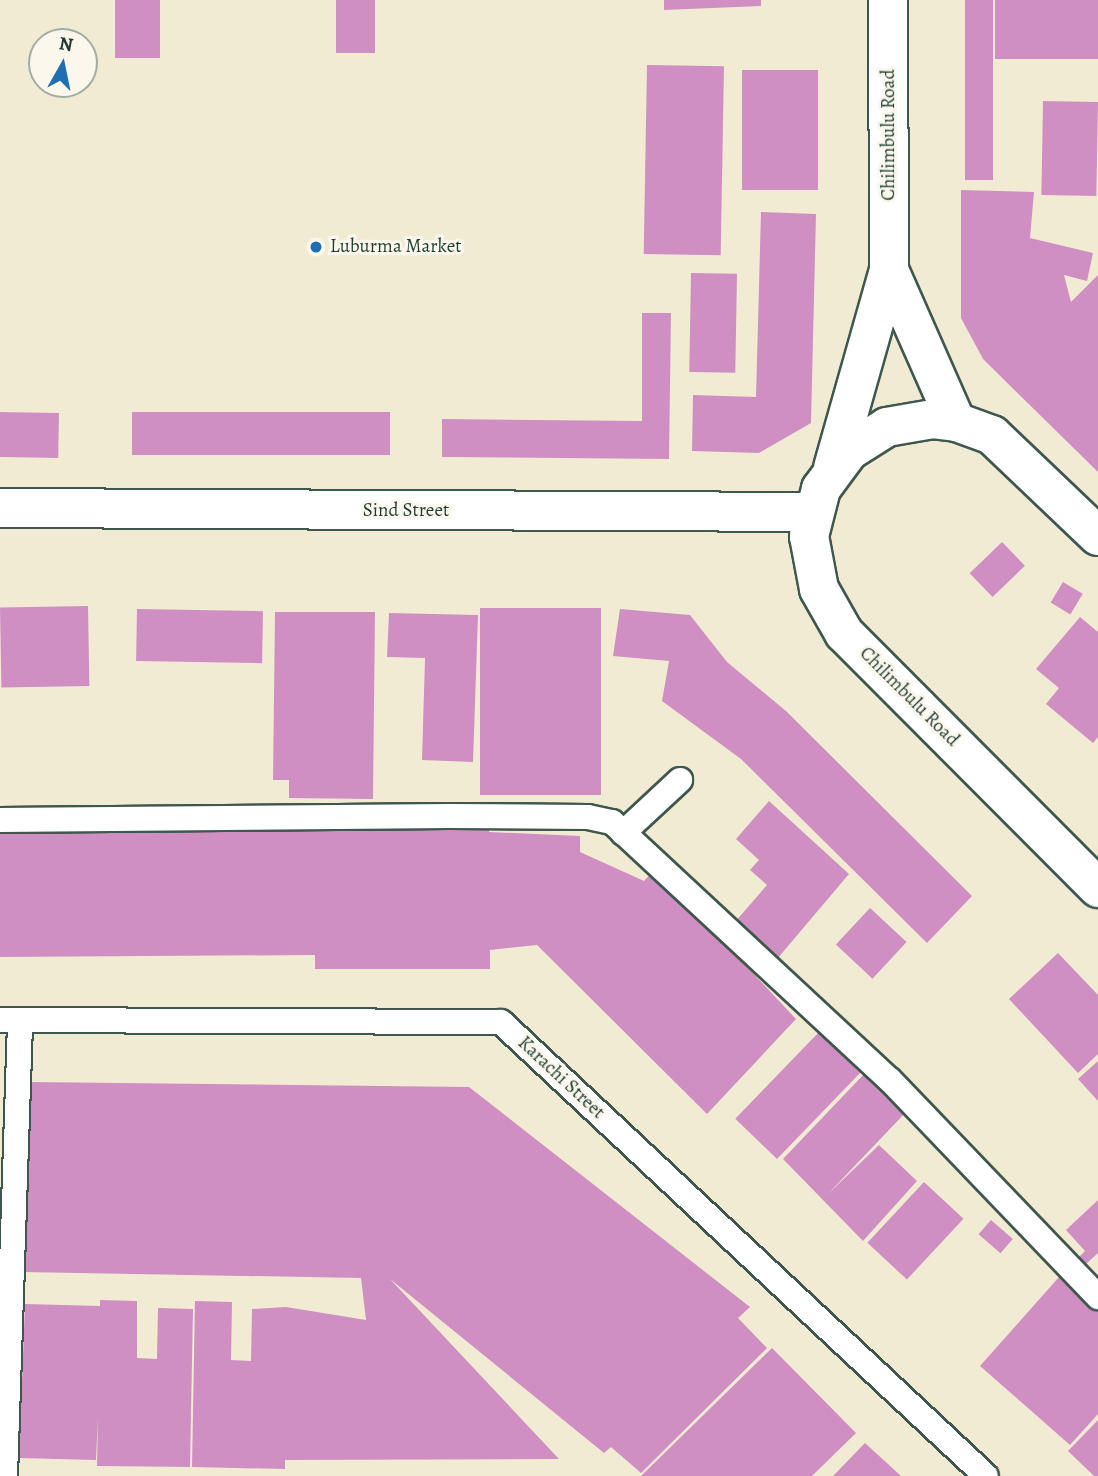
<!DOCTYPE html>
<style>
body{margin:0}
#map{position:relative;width:1098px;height:1476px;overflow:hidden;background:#f2ebd4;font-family:Alegreya,serif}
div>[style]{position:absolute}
.building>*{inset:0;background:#d08fc2;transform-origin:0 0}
.roads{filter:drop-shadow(2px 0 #3f574c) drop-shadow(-2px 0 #3f574c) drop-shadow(0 2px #3f574c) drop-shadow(0 -2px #3f574c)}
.lane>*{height:24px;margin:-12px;padding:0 12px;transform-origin:12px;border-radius:12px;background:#fff}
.street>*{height:38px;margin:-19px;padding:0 19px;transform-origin:19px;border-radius:19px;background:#fff}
.secondary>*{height:38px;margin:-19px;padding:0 19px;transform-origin:19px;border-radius:19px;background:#fff}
.dots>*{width:19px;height:19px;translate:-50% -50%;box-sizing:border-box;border:4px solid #fbf7ec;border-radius:50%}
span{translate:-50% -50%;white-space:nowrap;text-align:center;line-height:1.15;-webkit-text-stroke:6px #fbf7ec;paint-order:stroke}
.street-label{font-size:19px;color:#1f3d34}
.poi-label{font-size:19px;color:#1f3d34}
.left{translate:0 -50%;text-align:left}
.north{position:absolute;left:28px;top:28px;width:70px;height:70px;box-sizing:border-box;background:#fbf7ec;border:2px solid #a3ada2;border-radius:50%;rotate:9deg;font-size:19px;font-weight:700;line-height:28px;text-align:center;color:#1f3d34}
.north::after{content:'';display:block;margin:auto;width:24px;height:32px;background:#1f6fb2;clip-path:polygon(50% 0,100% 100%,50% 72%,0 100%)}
</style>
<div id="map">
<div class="building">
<i style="left:115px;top:0;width:45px;height:58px"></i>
<i style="left:336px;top:0;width:39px;height:53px"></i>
<i style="clip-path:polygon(664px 0,761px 0,761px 6px,664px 10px)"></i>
<i style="left:965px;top:0;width:28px;height:180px"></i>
<i style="left:995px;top:0;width:103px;height:59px"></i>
<i style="left:647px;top:65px;width:77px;height:189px;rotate:1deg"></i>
<i style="left:818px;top:70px;width:120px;height:76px;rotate:90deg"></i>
<i style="left:1043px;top:101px;width:55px;height:94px;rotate:1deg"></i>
<i style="clip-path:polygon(961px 190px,1034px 192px,1030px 238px,1093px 253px,1087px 281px,1064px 275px,1071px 302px,1098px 275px,1098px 472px,983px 359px,961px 318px)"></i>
<i style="clip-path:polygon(761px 212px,816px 214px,811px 423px,759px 453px,692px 451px,693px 395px,756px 397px)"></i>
<i style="left:691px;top:273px;width:46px;height:99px;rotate:1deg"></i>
<i style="clip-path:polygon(642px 313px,671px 313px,669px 459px,442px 457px,442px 419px,642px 421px)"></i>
<i style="left:0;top:412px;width:59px;height:45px;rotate:1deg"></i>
<i style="left:132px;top:412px;width:258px;height:43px"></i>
<i style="left:1002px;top:542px;width:33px;height:45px;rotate:46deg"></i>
<i style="left:1063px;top:582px;width:23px;height:24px;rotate:31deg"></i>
<i style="left:88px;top:606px;width:80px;height:88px;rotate:89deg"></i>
<i style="left:480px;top:608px;width:121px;height:187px"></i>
<i style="left:137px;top:609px;width:126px;height:52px;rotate:1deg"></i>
<i style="clip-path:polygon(620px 609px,690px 615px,727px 662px,786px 711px,972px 896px,927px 943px,741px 759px,662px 701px,669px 661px,613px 656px)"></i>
<i style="clip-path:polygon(275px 612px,375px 612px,373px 799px,289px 798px,289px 780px,273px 780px)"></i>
<i style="clip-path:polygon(389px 613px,478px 615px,473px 762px,422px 760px,425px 658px,387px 657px)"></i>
<i style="clip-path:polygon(1080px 617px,1098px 632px,1098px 737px,1093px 743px,1046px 704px,1059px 688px,1036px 669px)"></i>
<i style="clip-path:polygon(769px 801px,849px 874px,777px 959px,735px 922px,767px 885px,750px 870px,759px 860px,736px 839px)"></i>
<i style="clip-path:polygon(490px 822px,489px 832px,580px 836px,580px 852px,644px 881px,655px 869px,796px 1019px,707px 1114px,537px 945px,490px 950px,490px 969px,315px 969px,315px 955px,0 957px,0 831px)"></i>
<i style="left:870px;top:908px;width:50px;height:50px;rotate:43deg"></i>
<i style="clip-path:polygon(1058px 953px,1098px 995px,1098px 1054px,1078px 1073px,1009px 999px)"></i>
<i style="left:820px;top:1031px;width:58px;height:122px;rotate:44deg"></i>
<i style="clip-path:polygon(1098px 1061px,1098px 1101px,1078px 1079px)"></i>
<i style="clip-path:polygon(866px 1072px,907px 1111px,828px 1194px,879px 1145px,917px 1181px,863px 1241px,783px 1159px)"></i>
<i style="clip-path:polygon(28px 1082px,469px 1087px,750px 1307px,738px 1318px,767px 1348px,641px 1473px,611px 1447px,604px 1453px,390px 1279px,559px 1459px,285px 1460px,285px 1469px,192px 1467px,195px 1301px,232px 1302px,231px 1360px,251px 1361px,252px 1309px,286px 1307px,366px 1320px,361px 1278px,23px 1272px)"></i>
<i style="left:924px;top:1182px;width:54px;height:83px;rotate:43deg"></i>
<i style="clip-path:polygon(1098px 1200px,1098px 1253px,1086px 1264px,1079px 1257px,1085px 1251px,1066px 1230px)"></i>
<i style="left:991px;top:1220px;width:29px;height:19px;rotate:41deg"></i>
<i style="clip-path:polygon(1059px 1277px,1098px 1312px,1098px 1414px,1070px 1445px,980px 1366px)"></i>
<i style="clip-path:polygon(100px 1300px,137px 1301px,137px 1358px,157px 1359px,158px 1308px,193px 1309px,190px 1467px,97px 1466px,98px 1418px,96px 1460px,19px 1458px,25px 1304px,100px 1306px)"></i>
<i style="clip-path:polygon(772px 1348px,856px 1433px,812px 1476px,641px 1476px)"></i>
<i style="clip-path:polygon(1098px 1420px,1098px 1476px,1094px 1476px,1068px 1451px)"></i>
<i style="clip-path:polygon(865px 1443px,901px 1476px,833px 1476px)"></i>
</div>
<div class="roads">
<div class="lane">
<i style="left:0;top:820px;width:449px;rotate:-0.5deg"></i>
<i style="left:449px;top:816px;width:139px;rotate:0.4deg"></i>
<i style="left:588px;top:817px;width:25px;rotate:12deg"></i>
<i style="left:612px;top:822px;width:379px;rotate:42.9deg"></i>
<i style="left:890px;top:1080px;width:301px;rotate:46.2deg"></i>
<i style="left:623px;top:833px;width:78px;rotate:-42.9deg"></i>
<i style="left:0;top:1020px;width:501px;rotate:0.23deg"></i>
<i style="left:501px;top:1022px;width:664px;rotate:43.11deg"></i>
<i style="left:5px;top:1476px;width:456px;rotate:-88.1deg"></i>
</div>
<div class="street">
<i style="left:0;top:508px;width:812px;rotate:0.28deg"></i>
</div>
<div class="secondary">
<i style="left:889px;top:270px;width:166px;rotate:66.2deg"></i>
<i style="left:833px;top:468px;width:206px;rotate:-74.2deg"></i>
<i style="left:889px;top:270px;width:270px;rotate:-90.2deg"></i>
<i style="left:1098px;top:536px;width:146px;rotate:-136.4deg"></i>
<i style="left:992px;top:435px;width:38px;rotate:-160deg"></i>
<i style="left:956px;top:422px;width:23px;rotate:-173deg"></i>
<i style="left:933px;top:419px;width:47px;rotate:170.1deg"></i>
<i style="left:887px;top:427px;width:45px;rotate:147.7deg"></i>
<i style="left:849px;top:451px;width:47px;rotate:126.4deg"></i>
<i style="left:821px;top:489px;width:49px;rotate:104.3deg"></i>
<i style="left:809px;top:536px;width:54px;rotate:79.3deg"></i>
<i style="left:819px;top:589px;width:51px;rotate:60.4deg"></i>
<i style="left:844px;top:633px;width:360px;rotate:45.1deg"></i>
</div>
</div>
<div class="dots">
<i style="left:316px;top:247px;background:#1f6fb2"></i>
</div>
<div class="street-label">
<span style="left:889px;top:135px;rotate:-90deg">Chilimbulu Road</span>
<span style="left:406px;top:511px">Sind Street</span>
<span style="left:909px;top:697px;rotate:45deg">Chilimbulu Road</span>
<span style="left:561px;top:1078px;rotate:43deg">Karachi Street</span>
</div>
<div class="poi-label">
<span class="left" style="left:330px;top:247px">Luburma Market</span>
</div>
<div class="north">N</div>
</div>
